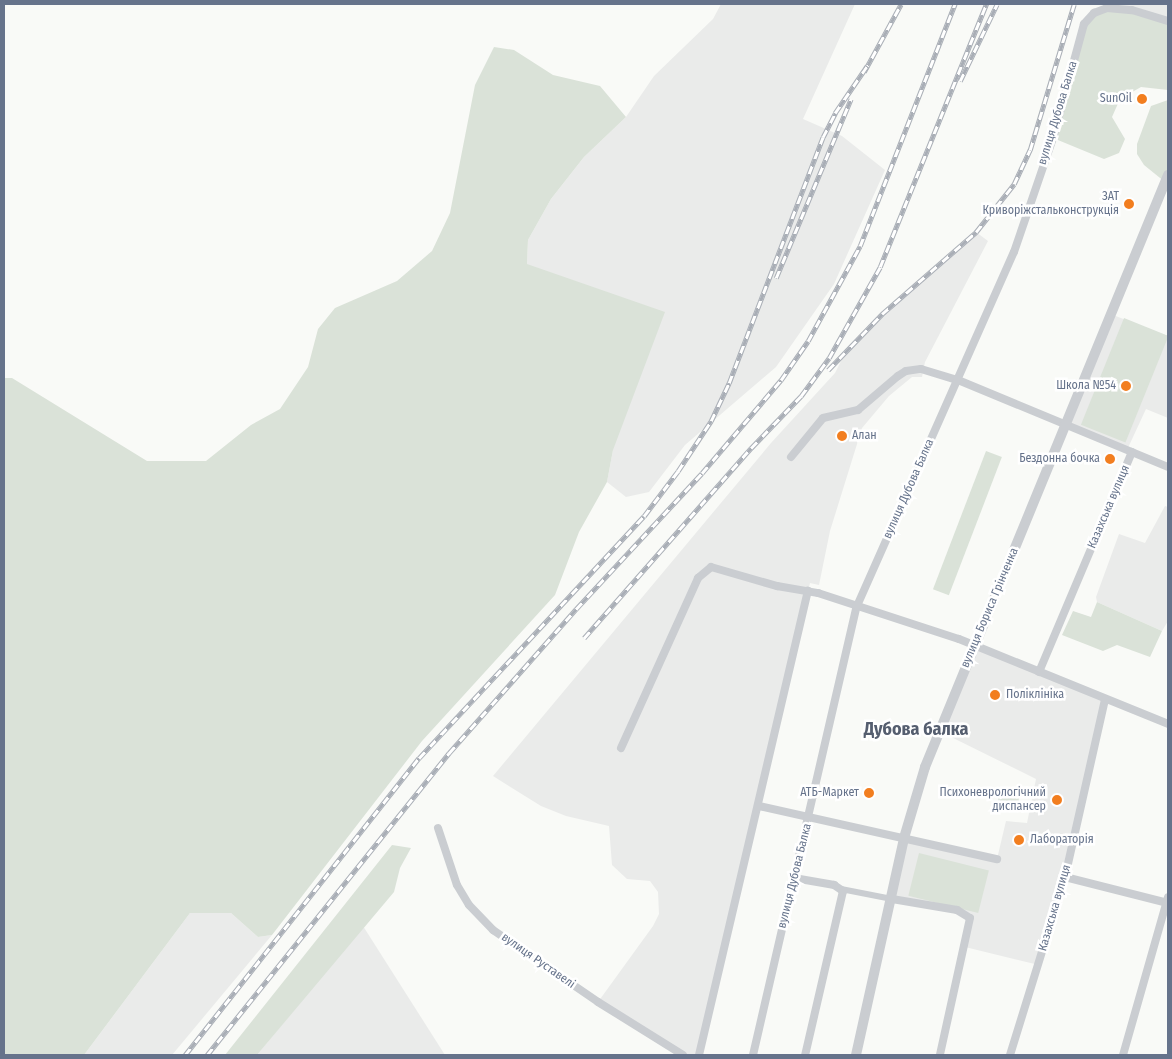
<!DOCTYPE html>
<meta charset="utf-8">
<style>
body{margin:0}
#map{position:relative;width:1172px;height:1059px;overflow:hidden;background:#f9faf7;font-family:"Fira Sans Condensed",sans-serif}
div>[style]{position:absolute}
.built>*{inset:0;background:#eaebea}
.green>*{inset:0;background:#dae2d8;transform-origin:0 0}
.pedestrian>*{height:6px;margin:-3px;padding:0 3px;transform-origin:3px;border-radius:3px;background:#cacdd1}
.minor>*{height:8px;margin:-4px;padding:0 4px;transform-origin:4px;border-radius:4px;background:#cacdd1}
.tertiary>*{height:10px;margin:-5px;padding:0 5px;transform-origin:5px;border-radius:5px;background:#cacdd1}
.rail>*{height:4.5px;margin-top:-2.25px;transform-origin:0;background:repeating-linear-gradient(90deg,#fff 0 8px,#a9aeb6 0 16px);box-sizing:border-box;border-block:1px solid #a9aeb6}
.dots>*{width:14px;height:14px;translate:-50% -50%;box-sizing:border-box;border:2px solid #fff;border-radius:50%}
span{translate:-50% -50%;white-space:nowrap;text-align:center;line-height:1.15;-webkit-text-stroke:5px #fff;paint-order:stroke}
.poi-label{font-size:12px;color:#66738b}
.right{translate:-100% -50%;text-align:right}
.left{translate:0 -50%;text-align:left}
.street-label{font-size:12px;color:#66738b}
.district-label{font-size:18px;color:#555e6f;font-weight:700}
.frame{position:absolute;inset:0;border:5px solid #66738b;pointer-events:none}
</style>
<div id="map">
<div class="built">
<i style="clip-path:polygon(721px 4px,855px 4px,803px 119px,842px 136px,885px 170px,834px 284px,776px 367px,685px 445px,649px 492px,626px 497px,607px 482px,613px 450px,527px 264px,528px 240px,551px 199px,584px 157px,626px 117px,654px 76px,713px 19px)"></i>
<i style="clip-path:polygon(1110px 4px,1168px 4px,1168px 21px,1132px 10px)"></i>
<i style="clip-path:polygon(976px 232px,988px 241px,925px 362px,922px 377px,912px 377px,889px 396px,862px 428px,830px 531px,819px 585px,810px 583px,808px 591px,699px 1055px,683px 1055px,598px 1002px,653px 926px,659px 914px,658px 892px,650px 881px,627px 879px,612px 865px,609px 826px,566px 816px,541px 806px,493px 776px,771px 443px,835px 373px,848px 347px,882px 314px)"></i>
<i style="clip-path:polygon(1113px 315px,1168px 336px,1168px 418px,1146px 409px,1127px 450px,1066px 427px)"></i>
<i style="clip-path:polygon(1165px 506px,1168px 507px,1168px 621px,1162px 631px,1097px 602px,1096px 597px,1119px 534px,1145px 543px)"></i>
<i style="clip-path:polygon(975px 645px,1105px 699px,1065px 877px,1039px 965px,965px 947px,968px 915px,892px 899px,904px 838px,997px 859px,1006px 821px,1027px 823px,1036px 779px,939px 731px)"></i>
<i style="clip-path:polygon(190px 913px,231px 913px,258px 937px,272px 935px,172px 1055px,84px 1055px)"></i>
<i style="clip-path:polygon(363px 926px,445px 1055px,257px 1055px)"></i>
</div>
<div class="green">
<i style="clip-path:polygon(1107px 8px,1168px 21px,1168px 90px,1141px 87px,1120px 99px,1112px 117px,1125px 139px,1119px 153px,1104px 159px,1053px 138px,1084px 24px)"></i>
<i style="clip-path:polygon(494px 47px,514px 50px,553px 75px,600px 86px,626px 117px,584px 157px,551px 199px,528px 240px,527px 264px,665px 312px,613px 450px,607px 482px,579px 532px,555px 595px,422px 741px,272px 935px,258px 937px,231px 913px,190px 913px,84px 1055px,4px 1055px,4px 378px,12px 378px,147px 461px,206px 461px,251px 425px,280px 409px,308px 367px,318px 329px,335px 308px,397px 281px,432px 251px,450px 213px,475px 85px)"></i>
<i style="clip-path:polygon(1168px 100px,1168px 175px,1165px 182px,1144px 165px,1137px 154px,1137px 144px,1151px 106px)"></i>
<i style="left:1124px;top:318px;width:48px;height:115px;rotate:22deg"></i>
<i style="left:986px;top:451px;width:17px;height:148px;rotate:21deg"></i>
<i style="clip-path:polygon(1097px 602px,1162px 631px,1150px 657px,1117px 645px,1103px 651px,1062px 635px,1073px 611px,1091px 617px)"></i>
<i style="left:1000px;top:791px;width:20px;height:14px;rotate:11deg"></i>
<i style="clip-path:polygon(392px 845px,411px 848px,400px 868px,394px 892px,257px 1055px,225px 1055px)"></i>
<i style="left:919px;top:853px;width:72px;height:44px;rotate:14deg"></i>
</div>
<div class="pedestrian">
<i style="left:841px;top:889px;width:52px;rotate:11.1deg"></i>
</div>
<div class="minor">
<i style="left:791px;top:457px;width:50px;rotate:-50.6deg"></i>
<i style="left:823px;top:418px;width:36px;rotate:-13deg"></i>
<i style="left:858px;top:410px;width:52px;rotate:-40.4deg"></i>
<i style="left:898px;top:376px;width:9px;rotate:-32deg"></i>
<i style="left:906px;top:371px;width:15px;rotate:-8deg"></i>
<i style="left:921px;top:369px;width:39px;rotate:17deg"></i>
<i style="left:958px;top:380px;width:227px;rotate:22.5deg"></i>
<i style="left:1039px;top:672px;width:239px;rotate:-67.1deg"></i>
<i style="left:621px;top:748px;width:187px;rotate:-65.6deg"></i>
<i style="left:698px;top:578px;width:17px;rotate:-40deg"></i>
<i style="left:711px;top:567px;width:69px;rotate:16.1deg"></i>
<i style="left:777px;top:586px;width:42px;rotate:9.7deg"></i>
<i style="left:818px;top:593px;width:148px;rotate:18.1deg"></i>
<i style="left:959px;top:639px;width:226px;rotate:22.1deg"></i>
<i style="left:759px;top:806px;width:244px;rotate:12.6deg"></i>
<i style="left:438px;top:828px;width:60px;rotate:71.6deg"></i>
<i style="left:457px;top:885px;width:23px;rotate:59deg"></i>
<i style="left:469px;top:905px;width:35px;rotate:46deg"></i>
<i style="left:493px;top:930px;width:127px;rotate:34.4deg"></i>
<i style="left:598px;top:1002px;width:100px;rotate:31.9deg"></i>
<i style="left:1065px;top:877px;width:106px;rotate:14.2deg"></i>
<i style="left:794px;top:878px;width:41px;rotate:9.9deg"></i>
<i style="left:834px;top:885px;width:11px;rotate:34deg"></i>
<i style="left:843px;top:891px;width:168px;rotate:103deg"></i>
<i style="left:892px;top:899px;width:66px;rotate:9.6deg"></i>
<i style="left:957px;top:910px;width:15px;rotate:32deg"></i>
<i style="left:970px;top:918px;width:140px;rotate:102.4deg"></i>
<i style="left:699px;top:1055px;width:477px;rotate:-76.8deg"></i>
<i style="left:753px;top:1055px;width:461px;rotate:-77deg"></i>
<i style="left:857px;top:606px;width:387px;rotate:-66.1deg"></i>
<i style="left:1014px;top:252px;width:120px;rotate:-71.1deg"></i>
<i style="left:1053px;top:138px;width:118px;rotate:-74.8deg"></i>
<i style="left:1084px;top:24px;width:15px;rotate:-48deg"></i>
<i style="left:1094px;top:13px;width:14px;rotate:-21deg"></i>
<i style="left:1107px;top:8px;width:25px;rotate:5deg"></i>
<i style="left:1132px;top:10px;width:38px;rotate:17deg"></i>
<i style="left:1010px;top:1055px;width:186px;rotate:-72.8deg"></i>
<i style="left:1065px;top:877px;width:182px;rotate:-77.3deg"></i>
<i style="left:1123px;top:1055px;width:164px;rotate:-74.1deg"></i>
</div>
<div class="tertiary">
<i style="left:856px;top:1055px;width:222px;rotate:-77.5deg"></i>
<i style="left:904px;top:838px;width:74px;rotate:-73.5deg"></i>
<i style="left:925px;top:767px;width:640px;rotate:-67.68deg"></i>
</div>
<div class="rail">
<i style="left:864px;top:72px;width:77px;rotate:-61.4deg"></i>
<i style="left:960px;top:81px;width:85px;rotate:-64.3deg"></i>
<i style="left:776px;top:278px;width:194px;rotate:-67.3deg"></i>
<i style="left:828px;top:370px;width:78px;rotate:-46deg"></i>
<i style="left:882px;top:314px;width:125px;rotate:-41.1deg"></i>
<i style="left:976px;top:232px;width:61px;rotate:-51.6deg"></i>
<i style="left:1014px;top:184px;width:38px;rotate:-65deg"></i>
<i style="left:1030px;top:150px;width:152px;rotate:-73.2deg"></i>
<i style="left:584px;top:638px;width:253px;rotate:-48.7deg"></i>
<i style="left:751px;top:448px;width:72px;rotate:-46.1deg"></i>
<i style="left:801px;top:396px;width:47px;rotate:-53.6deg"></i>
<i style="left:829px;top:358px;width:104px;rotate:-60.7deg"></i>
<i style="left:880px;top:267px;width:284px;rotate:-68deg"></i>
<i style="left:185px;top:1055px;width:378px;rotate:-51.8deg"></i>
<i style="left:419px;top:758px;width:330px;rotate:-47.1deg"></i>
<i style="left:644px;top:516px;width:56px;rotate:-52.9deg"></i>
<i style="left:678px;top:471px;width:60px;rotate:-56.6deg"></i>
<i style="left:711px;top:421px;width:42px;rotate:-64.7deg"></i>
<i style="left:729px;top:383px;width:263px;rotate:-69.1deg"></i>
<i style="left:823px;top:137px;width:27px;rotate:-63deg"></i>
<i style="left:835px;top:113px;width:57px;rotate:-55.8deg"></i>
<i style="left:207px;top:1055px;width:387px;rotate:-51.3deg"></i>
<i style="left:449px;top:753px;width:192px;rotate:-48.6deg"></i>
<i style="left:576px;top:609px;width:185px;rotate:-47.2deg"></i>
<i style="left:702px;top:473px;width:122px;rotate:-49.7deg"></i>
<i style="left:781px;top:380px;width:47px;rotate:-55.3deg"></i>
<i style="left:808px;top:341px;width:108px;rotate:-61.3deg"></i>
<i style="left:860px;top:246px;width:260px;rotate:-68.6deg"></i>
</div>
<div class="dots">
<i style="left:1142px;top:99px;background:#f27e1f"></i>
<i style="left:1129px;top:204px;background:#f27e1f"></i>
<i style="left:1126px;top:386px;background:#f27e1f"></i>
<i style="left:842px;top:436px;background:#f27e1f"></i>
<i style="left:1110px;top:459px;background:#f27e1f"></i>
<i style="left:995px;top:695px;background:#f27e1f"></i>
<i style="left:869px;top:793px;background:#f27e1f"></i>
<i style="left:1057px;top:800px;background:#f27e1f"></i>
<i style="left:1019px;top:840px;background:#f27e1f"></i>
</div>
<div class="poi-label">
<span class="right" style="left:1132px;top:99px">SunOil</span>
<span class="right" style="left:1119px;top:204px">ЗАТ<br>Криворіжстальконструкція</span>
<span class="right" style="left:1116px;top:386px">Школа №54</span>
<span class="left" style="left:852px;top:436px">Алан</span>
<span class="right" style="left:1100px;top:459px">Бездонна бочка</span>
<span class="left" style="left:1006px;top:695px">Поліклініка</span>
<span class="right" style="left:859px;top:793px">АТБ-Маркет</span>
<span class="right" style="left:1046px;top:800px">Психоневрологічний<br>диспансер</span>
<span class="left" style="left:1030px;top:840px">Лабораторія</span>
</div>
<div class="street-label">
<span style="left:1058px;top:113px;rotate:-73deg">вулиця Дубова Балка</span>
<span style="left:909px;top:489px;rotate:-66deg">вулиця Дубова Балка</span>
<span style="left:1109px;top:507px;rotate:-67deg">Казахська вулиця</span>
<span style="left:990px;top:608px;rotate:-67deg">вулиця Бориса Грінченка</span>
<span style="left:795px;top:876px;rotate:-76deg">вулиця Дубова Балка</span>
<span style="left:1055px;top:908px;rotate:-74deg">Казахська вулиця</span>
<span style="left:538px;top:961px;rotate:35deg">вулиця Руставелі</span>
</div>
<div class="district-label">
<span style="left:916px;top:729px">Дубова балка</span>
</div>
<div class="frame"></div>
</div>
